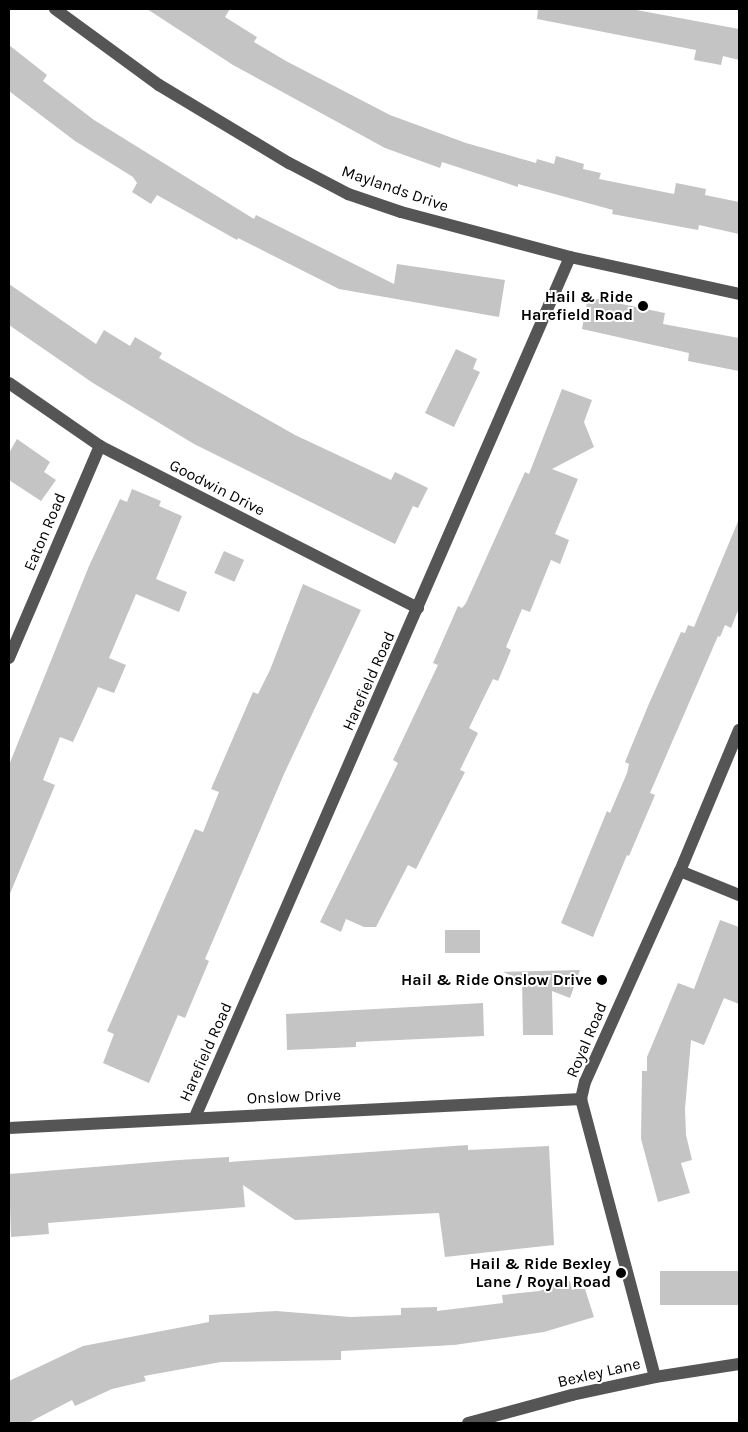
<!DOCTYPE html>
<style>
body{margin:0}
#map{position:relative;width:748px;height:1432px;overflow:hidden;background:#fff;font-family:Karla,sans-serif}
div>[style]{position:absolute}
.building>*{inset:0;background:#c4c4c4;transform-origin:0 0}
.minor>*{height:12px;margin:-6px;padding:0 6px;transform-origin:6px;border-radius:6px;background:#555}
.dots>*{width:14px;height:14px;translate:-50% -50%;box-sizing:border-box;border:2px solid #fff;border-radius:50%}
span{translate:-50% -50%;white-space:nowrap;text-align:center;line-height:1.15;-webkit-text-stroke:4px #fff;paint-order:stroke}
.street-label{font-size:16px;color:#000}
.poi-label{font-size:16px;color:#000;font-weight:700}
.right{translate:-100% -50%;text-align:right}
.frame{position:absolute;inset:0;border:10px solid #000;pointer-events:none}
</style>
<div id="map">
<div class="building">
<i style="clip-path:polygon(147px 9px,230px 9px,225px 17px,257px 37px,254px 42px,286px 61px,390px 115px,466px 143px,536px 163px,537px 159px,554px 164px,556px 156px,584px 164px,583px 169px,601px 173px,599px 179px,674px 194px,676px 183px,706px 189px,705px 195px,739px 202px,739px 234px,699px 225px,698px 230px,612px 214px,613px 210px,518px 184px,518px 187px,442px 162px,440px 168px,385px 148px,233px 65px)"></i>
<i style="clip-path:polygon(538px 9px,631px 9px,739px 29px,739px 60px,723px 56px,721px 65px,694px 60px,696px 50px,537px 19px)"></i>
<i style="clip-path:polygon(9px 45px,47px 75px,43px 81px,94px 120px,254px 219px,256px 215px,394px 284px,397px 264px,505px 280px,499px 317px,339px 289px,238px 238px,237px 240px,157px 195px,151px 204px,132px 192px,137px 183px,133px 177px,75px 141px,9px 91px)"></i>
<i style="clip-path:polygon(9px 284px,96px 344px,104px 330px,130px 346px,135px 337px,162px 353px,159px 358px,295px 435px,391px 480px,395px 472px,428px 488px,418px 508px,413px 506px,395px 544px,194px 444px,93px 383px,9px 325px)"></i>
<i style="clip-path:polygon(588px 297px,665px 313px,663px 324px,739px 338px,739px 371px,688px 361px,689px 353px,582px 329px)"></i>
<i style="clip-path:polygon(456px 349px,477px 359px,473px 369px,480px 372px,454px 427px,425px 413px)"></i>
<i style="clip-path:polygon(562px 389px,592px 400px,584px 422px,594px 447px,552px 469px,578px 479px,555px 534px,569px 540px,560px 564px,551px 560px,530px 612px,522px 609px,506px 647px,511px 650px,498px 681px,493px 679px,469px 728px,478px 733px,460px 770px,465px 772px,416px 869px,408px 865px,376px 927px,364px 927px,346px 919px,341px 932px,320px 922px,398px 763px,393px 760px,438px 665px,433px 663px,458px 606px,462px 608px,466px 603px,525px 472px,529px 474px)"></i>
<i style="clip-path:polygon(17px 439px,50px 462px,44px 472px,56px 480px,41px 501px,9px 480px,9px 453px)"></i>
<i style="clip-path:polygon(132px 489px,161px 501px,159px 506px,182px 516px,156px 579px,187px 592px,179px 612px,136px 594px,109px 658px,126px 665px,114px 693px,98px 687px,73px 742px,60px 737px,43px 780px,55px 785px,9px 896px,9px 765px,89px 566px,120px 499px,127px 502px)"></i>
<i style="clip-path:polygon(739px 519px,739px 608px,731px 628px,725px 625px,720px 637px,718px 636px,650px 793px,655px 795px,629px 856px,627px 855px,593px 937px,561px 923px,607px 811px,610px 813px,627px 773px,629px 764px,625px 762px,648px 706px,681px 632px,685px 633px,688px 625px,694px 627px)"></i>
<i style="left:224px;top:551px;width:22px;height:24px;rotate:24deg"></i>
<i style="clip-path:polygon(303px 584px,361px 610px,284px 774px,205px 959px,209px 961px,185px 1018px,178px 1015px,149px 1083px,103px 1063px,114px 1034px,107px 1031px,195px 829px,203px 832px,219px 792px,211px 789px,253px 692px,258px 694px,270px 670px)"></i>
<i style="clip-path:polygon(720px 920px,739px 927px,739px 1004px,724px 998px,704px 1045px,691px 1040px,685px 1109px,686px 1135px,692px 1160px,681px 1163px,690px 1193px,658px 1202px,641px 1139px,642px 1071px,647px 1071px,647px 1057px,678px 983px,694px 989px)"></i>
<i style="left:480px;top:930px;width:23px;height:35px;rotate:90deg"></i>
<i style="clip-path:polygon(580px 970px,570px 998px,552px 991px,553px 1035px,523px 1035px,522px 980px,503px 972px)"></i>
<i style="clip-path:polygon(483px 1003px,484px 1036px,356px 1042px,356px 1047px,287px 1050px,286px 1014px)"></i>
<i style="clip-path:polygon(468px 1145px,468px 1150px,549px 1146px,554px 1245px,445px 1257px,439px 1213px,295px 1220px,243px 1185px,245px 1207px,48px 1223px,49px 1234px,11px 1237px,9px 1174px,179px 1160px,229px 1157px,229px 1162px)"></i>
<i style="left:739px;top:1271px;width:34px;height:79px;rotate:90deg"></i>
<i style="clip-path:polygon(570px 1281px,572px 1290px,584px 1286px,594px 1317px,544px 1332px,454px 1345px,341px 1351px,341px 1360px,221px 1362px,144px 1376px,146px 1381px,112px 1389px,75px 1406px,72px 1400px,28px 1423px,9px 1423px,9px 1381px,83px 1346px,209px 1322px,209px 1315px,276px 1311px,351px 1317px,401px 1315px,401px 1308px,437px 1307px,437px 1311px,503px 1303px,502px 1295px,539px 1291px)"></i>
</div>
<div class="minor">
<i style="left:55px;top:9px;width:129px;rotate:36.2deg"></i>
<i style="left:159px;top:85px;width:152px;rotate:31deg"></i>
<i style="left:289px;top:163px;width:67px;rotate:27.7deg"></i>
<i style="left:348px;top:194px;width:56px;rotate:18.8deg"></i>
<i style="left:401px;top:212px;width:175px;rotate:14.9deg"></i>
<i style="left:570px;top:257px;width:173px;rotate:12.3deg"></i>
<i style="left:9px;top:383px;width:111px;rotate:34.7deg"></i>
<i style="left:100px;top:446px;width:357px;rotate:27deg"></i>
<i style="left:9px;top:658px;width:231px;rotate:-66.8deg"></i>
<i style="left:680px;top:871px;width:64px;rotate:22.1deg"></i>
<i style="left:195px;top:1117px;width:938px;rotate:-66.44deg"></i>
<i style="left:9px;top:1128px;width:573px;rotate:-2.9deg"></i>
<i style="left:655px;top:1377px;width:288px;rotate:-104.9deg"></i>
<i style="left:581px;top:1099px;width:17px;rotate:-77deg"></i>
<i style="left:585px;top:1082px;width:231px;rotate:-65.8deg"></i>
<i style="left:680px;top:871px;width:153px;rotate:-67.3deg"></i>
<i style="left:468px;top:1423px;width:108px;rotate:-15.1deg"></i>
<i style="left:572px;top:1395px;width:85px;rotate:-12.2deg"></i>
<i style="left:655px;top:1377px;width:85px;rotate:-8.8deg"></i>
</div>
<div class="dots">
<i style="left:643px;top:306px;background:#000"></i>
<i style="left:602px;top:980px;background:#000"></i>
<i style="left:621px;top:1273px;background:#000"></i>
</div>
<div class="street-label">
<span style="left:395px;top:189px;rotate:19deg">Maylands Drive</span>
<span style="left:217px;top:488px;rotate:27deg">Goodwin Drive</span>
<span style="left:45px;top:532px;rotate:-67deg">Eaton Road</span>
<span style="left:369px;top:681px;rotate:-66deg">Harefield Road</span>
<span style="left:587px;top:1040px;rotate:-67deg">Royal Road</span>
<span style="left:206px;top:1052px;rotate:-66deg">Harefield Road</span>
<span style="left:294px;top:1097px;rotate:-2deg">Onslow Drive</span>
<span style="left:599px;top:1373px;rotate:-13deg">Bexley Lane</span>
</div>
<div class="poi-label">
<span class="right" style="left:633px;top:306px">Hail &amp; Ride<br>Harefield Road</span>
<span class="right" style="left:592px;top:980px">Hail &amp; Ride Onslow Drive</span>
<span class="right" style="left:611px;top:1273px">Hail &amp; Ride Bexley<br>Lane / Royal Road</span>
</div>
<div class="frame"></div>
</div>
